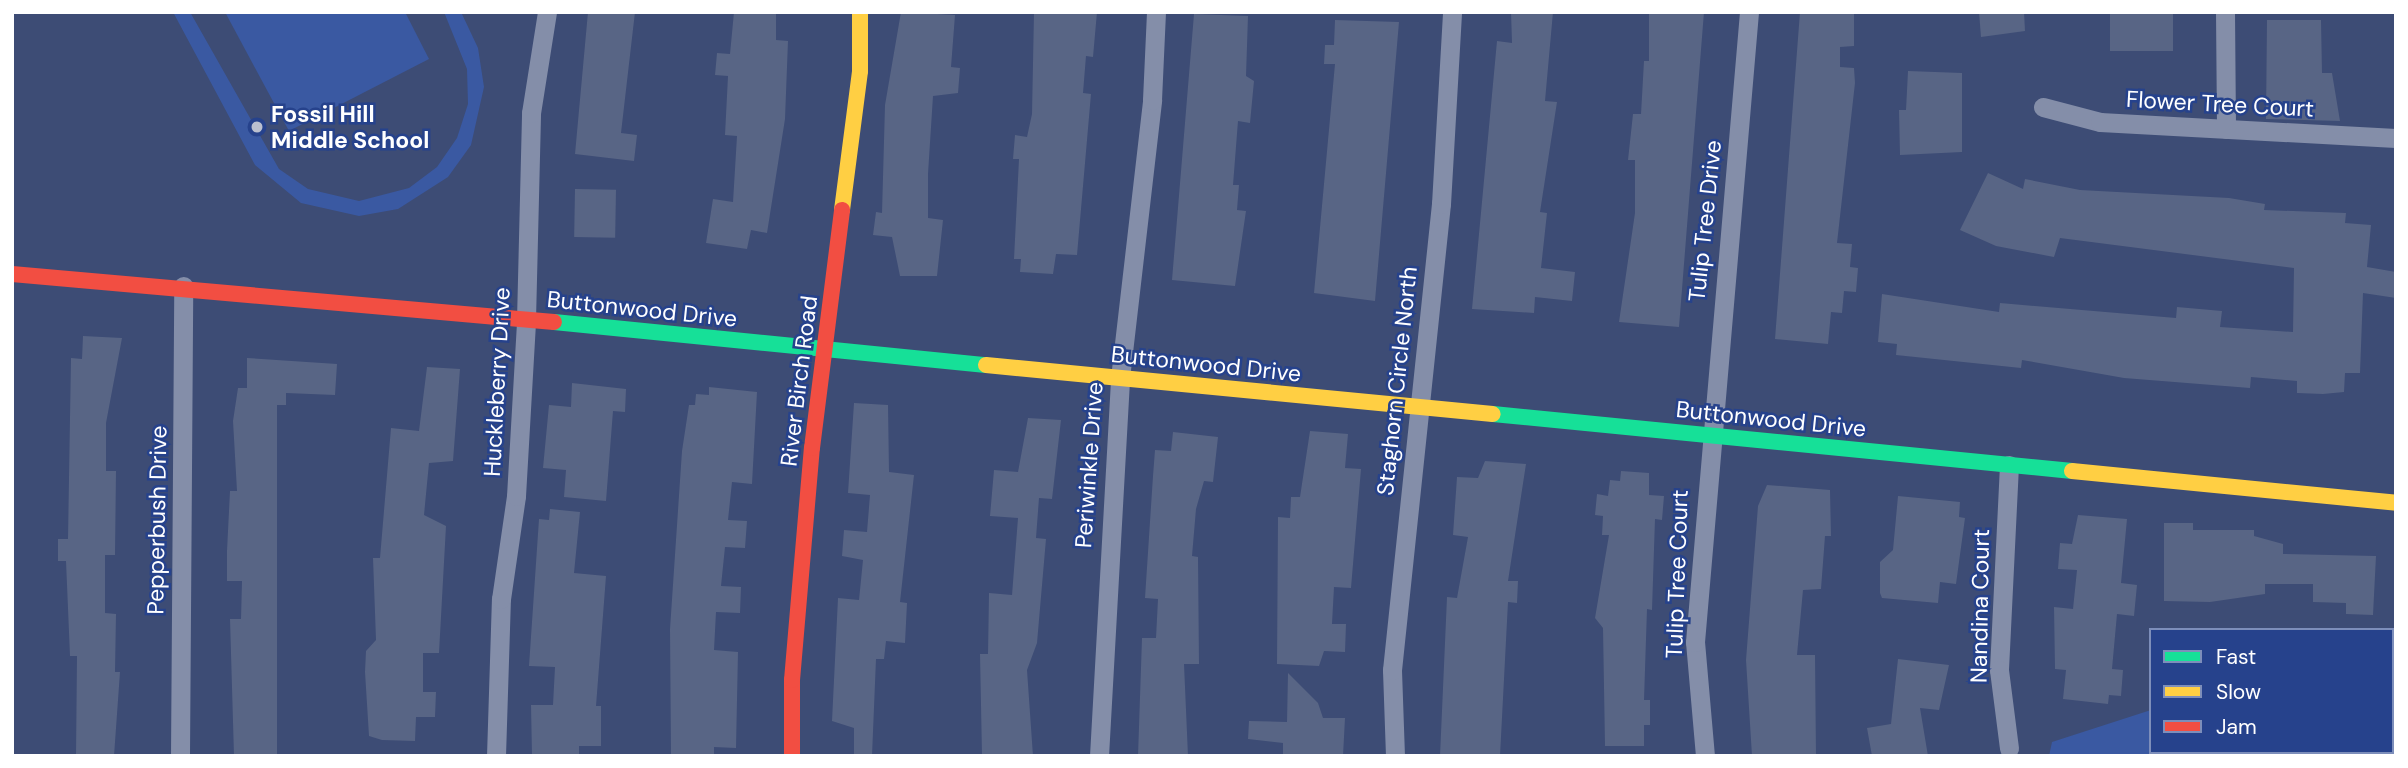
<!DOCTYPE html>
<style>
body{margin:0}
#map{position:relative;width:2408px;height:768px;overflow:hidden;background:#3d4c75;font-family:"DM Sans",sans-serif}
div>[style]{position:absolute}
.green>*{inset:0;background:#3a59a2}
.stream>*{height:7px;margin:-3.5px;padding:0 3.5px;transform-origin:3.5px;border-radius:3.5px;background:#3c5185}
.building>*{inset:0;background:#586585;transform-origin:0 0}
.street>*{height:19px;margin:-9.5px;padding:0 9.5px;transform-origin:9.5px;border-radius:9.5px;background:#848ea9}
.fast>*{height:16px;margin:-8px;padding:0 8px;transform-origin:8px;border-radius:8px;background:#16e098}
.slow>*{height:16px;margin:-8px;padding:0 8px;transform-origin:8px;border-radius:8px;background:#ffcf43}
.jam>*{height:16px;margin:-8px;padding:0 8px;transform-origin:8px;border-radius:8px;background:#f24e42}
.dots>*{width:19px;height:19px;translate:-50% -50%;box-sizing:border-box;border:4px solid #26428c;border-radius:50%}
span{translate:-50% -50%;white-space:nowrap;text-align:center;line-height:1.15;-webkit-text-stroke:5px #26428c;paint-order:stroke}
.street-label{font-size:23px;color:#fff}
.poi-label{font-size:23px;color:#fff;font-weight:700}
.left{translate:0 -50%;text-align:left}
.frame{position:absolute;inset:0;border:14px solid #fff;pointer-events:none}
.legend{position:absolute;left:2149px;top:628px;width:245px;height:126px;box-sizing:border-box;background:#26428c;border:2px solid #7d8eba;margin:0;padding:9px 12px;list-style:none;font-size:21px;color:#fff}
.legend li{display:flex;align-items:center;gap:14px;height:35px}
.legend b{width:35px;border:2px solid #7d8eba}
</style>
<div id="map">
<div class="green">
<i style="clip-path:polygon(173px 12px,190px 12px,279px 169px,308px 189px,359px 201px,409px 188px,437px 167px,457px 138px,468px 104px,467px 69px,444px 12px,461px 12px,478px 48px,484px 87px,471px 145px,448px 177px,398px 209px,359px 216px,301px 203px,255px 165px)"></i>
<i style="clip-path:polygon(225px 12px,405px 12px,429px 59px,289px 131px)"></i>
<i style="clip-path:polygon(2392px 692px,2396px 756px,2049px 756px,2052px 742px,2151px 710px,2151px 752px,2392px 752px)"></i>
</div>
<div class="stream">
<i style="left:2343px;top:752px;width:53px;rotate:3.2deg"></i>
<i style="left:2225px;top:756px;width:10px;rotate:-24deg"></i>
</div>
<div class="building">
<i style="clip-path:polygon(588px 12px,635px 12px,621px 133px,637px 135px,634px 161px,575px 154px)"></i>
<i style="clip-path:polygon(734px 12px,776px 12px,776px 40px,788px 41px,785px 119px,767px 233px,751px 230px,747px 249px,706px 243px,713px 199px,733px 202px,737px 136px,725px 135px,728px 76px,715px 75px,717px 53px,730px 54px)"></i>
<i style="clip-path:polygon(901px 12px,955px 15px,951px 67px,960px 68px,958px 93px,933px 96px,928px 174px,928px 218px,943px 220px,937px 276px,900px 276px,892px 237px,873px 235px,876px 212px,882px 213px,885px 105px)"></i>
<i style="clip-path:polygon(1034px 12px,1097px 12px,1093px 57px,1086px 56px,1083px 93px,1091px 94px,1077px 255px,1056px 254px,1053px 274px,1020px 272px,1021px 259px,1014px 259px,1019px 159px,1013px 159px,1015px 135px,1027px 137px,1032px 114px)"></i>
<i style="clip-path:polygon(1511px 12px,1553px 12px,1545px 101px,1557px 102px,1540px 212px,1547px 213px,1541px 268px,1575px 272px,1572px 301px,1535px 297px,1534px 313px,1472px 309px,1497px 41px,1512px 43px)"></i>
<i style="clip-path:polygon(1649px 12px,1704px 12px,1679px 327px,1619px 322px,1635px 213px,1635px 160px,1628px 160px,1633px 114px,1641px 114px,1644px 61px,1649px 61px)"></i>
<i style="clip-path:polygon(1800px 12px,1854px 12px,1854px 46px,1840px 47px,1840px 67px,1854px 68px,1855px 83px,1837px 243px,1852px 244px,1850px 267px,1858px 268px,1856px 292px,1844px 291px,1842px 313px,1831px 312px,1828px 344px,1775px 339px)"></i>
<i style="clip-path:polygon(1979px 12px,2024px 12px,2025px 31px,1981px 37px)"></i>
<i style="left:2110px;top:12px;width:63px;height:39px"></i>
<i style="clip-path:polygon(1194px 14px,1248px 16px,1246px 76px,1254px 81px,1250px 123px,1238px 121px,1233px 185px,1239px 185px,1237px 210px,1246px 211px,1235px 286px,1172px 280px)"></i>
<i style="clip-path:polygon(1335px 20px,1399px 22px,1375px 301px,1314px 293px,1335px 64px,1324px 64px,1325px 45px,1334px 45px)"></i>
<i style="clip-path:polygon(2267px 20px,2321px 20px,2322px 73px,2332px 73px,2340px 121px,2266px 119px)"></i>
<i style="clip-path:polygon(1908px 71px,1962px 73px,1962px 152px,1900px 155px,1899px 110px,1906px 110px)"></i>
<i style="clip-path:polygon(1988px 173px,2023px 189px,2025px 179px,2080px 190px,2229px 198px,2265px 204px,2264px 210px,2346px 213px,2345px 223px,2371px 225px,2367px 267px,2396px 272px,2396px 298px,2363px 293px,2360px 373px,2345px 373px,2344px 392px,2323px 394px,2297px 393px,2297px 381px,2251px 377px,2250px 388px,2124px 378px,2022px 360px,2021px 368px,1896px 355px,1897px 344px,1878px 342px,1882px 294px,1999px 312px,2000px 303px,2176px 318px,2177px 307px,2222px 311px,2220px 327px,2293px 332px,2294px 268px,2060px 238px,2054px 257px,1996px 246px,1960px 230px)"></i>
<i style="left:575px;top:189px;width:41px;height:48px;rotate:1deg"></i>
<i style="clip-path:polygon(83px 336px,122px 338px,106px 423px,106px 471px,116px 471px,115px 555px,105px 555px,105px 613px,116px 614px,115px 672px,120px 672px,114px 756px,76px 756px,77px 656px,70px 656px,66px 561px,58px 561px,58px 539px,68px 539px,71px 358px,82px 359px)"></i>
<i style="clip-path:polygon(247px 358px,337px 364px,335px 395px,286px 393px,286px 405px,277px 405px,277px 756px,234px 756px,230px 619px,241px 619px,242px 581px,227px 581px,227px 551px,230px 491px,237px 491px,233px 421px,238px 388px,247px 388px)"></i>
<i style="clip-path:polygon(427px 367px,460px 369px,453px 461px,429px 463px,424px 515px,446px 526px,439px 653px,423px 653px,423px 692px,436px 692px,435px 717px,416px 717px,415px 741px,382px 740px,369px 736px,365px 672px,366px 651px,376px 640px,373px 558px,380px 558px,391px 428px,419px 431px)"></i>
<i style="clip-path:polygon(572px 383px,626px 389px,625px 412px,613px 411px,606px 501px,564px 497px,566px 470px,543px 468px,549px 405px,571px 407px)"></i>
<i style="clip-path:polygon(709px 387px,757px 392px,752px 484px,732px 482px,728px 520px,747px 521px,745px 548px,725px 547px,721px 586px,741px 587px,740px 613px,716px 612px,714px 650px,738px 652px,736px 748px,714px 747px,714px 756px,671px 756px,670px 629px,682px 451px,689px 405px,695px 405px,696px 394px,709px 395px)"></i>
<i style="clip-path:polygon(854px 403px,888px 405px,889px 472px,914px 475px,900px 602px,907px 603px,905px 643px,886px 641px,884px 659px,876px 659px,872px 756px,854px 756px,854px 728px,832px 721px,838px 598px,859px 600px,863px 560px,842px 556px,844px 530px,867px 532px,870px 495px,848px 493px)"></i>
<i style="clip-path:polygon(1028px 418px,1061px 420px,1052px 499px,1039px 498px,1036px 538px,1046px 539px,1037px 643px,1027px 670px,1033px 756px,982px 756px,980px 654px,988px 654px,989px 593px,1012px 595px,1018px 518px,990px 516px,994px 470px,1018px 472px)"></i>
<i style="clip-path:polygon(1310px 431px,1348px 434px,1345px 468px,1361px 469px,1351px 588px,1334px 587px,1332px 624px,1346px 624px,1345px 652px,1324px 651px,1319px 666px,1277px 664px,1278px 517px,1290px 518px,1291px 497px,1300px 497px)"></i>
<i style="clip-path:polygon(1173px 432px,1218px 437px,1213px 482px,1204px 481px,1196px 509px,1192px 556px,1198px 557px,1199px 664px,1184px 664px,1188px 756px,1138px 756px,1142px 638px,1156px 638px,1158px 599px,1145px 598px,1153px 476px,1155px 450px,1171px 451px)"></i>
<i style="clip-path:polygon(1485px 461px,1526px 464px,1508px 581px,1518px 581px,1517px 603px,1508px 602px,1500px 756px,1440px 756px,1447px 597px,1457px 598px,1468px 537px,1453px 535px,1457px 477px,1478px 478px)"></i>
<i style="clip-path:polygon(1621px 471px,1649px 473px,1649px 495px,1664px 496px,1662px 520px,1655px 519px,1652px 610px,1647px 609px,1644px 700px,1650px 700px,1650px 725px,1644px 725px,1644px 746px,1605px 746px,1603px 628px,1595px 618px,1609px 535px,1602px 535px,1603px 516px,1595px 515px,1597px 494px,1608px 496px,1610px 480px,1620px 481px)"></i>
<i style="clip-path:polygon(1767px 485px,1830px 490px,1831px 536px,1825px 536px,1821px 589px,1803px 590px,1797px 655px,1815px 655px,1816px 756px,1752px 756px,1746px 660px,1758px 506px)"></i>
<i style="clip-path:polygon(1898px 496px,1960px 502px,1959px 517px,1965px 518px,1956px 584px,1940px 582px,1938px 603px,1882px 598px,1880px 593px,1880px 562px,1893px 550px)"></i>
<i style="clip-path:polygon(550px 509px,580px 512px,574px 573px,606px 576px,596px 706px,601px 706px,601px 746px,579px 746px,579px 756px,532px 756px,531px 705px,553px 705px,555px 667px,529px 666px,539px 519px,549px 520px)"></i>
<i style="clip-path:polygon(2078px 515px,2127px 519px,2121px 583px,2137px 585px,2134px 616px,2117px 614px,2112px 669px,2123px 670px,2121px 696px,2109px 695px,2108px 704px,2063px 699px,2066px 670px,2055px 669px,2054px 607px,2073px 609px,2077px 570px,2058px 569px,2060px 543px,2072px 544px)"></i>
<i style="clip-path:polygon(2164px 523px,2193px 523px,2193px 530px,2254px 530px,2254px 536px,2283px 544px,2283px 554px,2376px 556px,2373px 615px,2346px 614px,2346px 603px,2313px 602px,2313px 584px,2265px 584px,2265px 594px,2210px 602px,2164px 601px)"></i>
<i style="clip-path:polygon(1898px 659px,1949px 665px,1939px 710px,1920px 708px,1928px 756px,1872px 756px,1867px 728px,1891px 724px)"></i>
<i style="clip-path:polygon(1288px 673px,1318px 703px,1323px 718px,1345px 718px,1343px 756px,1283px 756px,1283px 743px,1248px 739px,1249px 721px,1287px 722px)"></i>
</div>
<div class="street">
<i style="left:2225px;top:12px;width:117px;rotate:89.5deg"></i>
<i style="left:2043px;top:107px;width:59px;rotate:14.7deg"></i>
<i style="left:2100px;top:122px;width:296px;rotate:3.1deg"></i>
<i style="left:2009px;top:465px;width:205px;rotate:92.8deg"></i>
<i style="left:1999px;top:670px;width:79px;rotate:82.7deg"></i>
<i style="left:180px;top:756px;width:470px;rotate:-89.6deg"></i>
<i style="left:496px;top:756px;width:157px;rotate:-88.2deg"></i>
<i style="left:501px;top:599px;width:104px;rotate:-81.7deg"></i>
<i style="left:516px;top:496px;width:176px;rotate:-86.7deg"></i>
<i style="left:526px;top:320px;width:207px;rotate:-88.6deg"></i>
<i style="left:531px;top:113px;width:102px;rotate:-81deg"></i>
<i style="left:1099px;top:756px;width:379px;rotate:-86.8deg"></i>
<i style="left:1120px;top:378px;width:280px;rotate:-83.4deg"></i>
<i style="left:1152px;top:100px;width:88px;rotate:-87.4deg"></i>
<i style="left:1395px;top:756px;width:86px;rotate:-92deg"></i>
<i style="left:1392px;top:670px;width:469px;rotate:-84deg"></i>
<i style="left:1441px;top:204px;width:192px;rotate:-86.7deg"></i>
<i style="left:1705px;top:756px;width:114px;rotate:-95deg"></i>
<i style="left:1695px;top:642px;width:632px;rotate:-85.1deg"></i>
</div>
<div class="fast">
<i style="left:554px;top:322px;width:434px;rotate:5.7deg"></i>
<i style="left:1493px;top:414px;width:582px;rotate:5.62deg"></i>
</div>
<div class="slow">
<i style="left:842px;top:210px;width:140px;rotate:-82.6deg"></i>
<i style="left:860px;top:71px;width:59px;rotate:-90deg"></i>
<i style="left:986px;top:365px;width:509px;rotate:5.52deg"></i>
<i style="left:2072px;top:471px;width:326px;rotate:5.6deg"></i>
</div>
<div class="jam">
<i style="left:12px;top:274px;width:544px;rotate:5.06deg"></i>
<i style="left:792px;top:756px;width:76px;rotate:-90deg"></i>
<i style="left:792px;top:680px;width:233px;rotate:-85.1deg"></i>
<i style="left:812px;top:448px;width:240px;rotate:-82.8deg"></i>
</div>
<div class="dots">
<i style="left:257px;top:127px;background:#bbc0cf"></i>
</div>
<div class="street-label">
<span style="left:2220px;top:104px;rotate:3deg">Flower Tree Court</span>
<span style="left:1705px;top:221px;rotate:-84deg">Tulip Tree Drive</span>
<span style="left:642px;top:309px;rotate:6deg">Buttonwood Drive</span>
<span style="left:1206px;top:364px;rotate:6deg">Buttonwood Drive</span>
<span style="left:799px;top:381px;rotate:-83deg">River Birch Road</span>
<span style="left:1397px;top:381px;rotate:-84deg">Staghorn Circle North</span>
<span style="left:497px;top:382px;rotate:-87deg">Huckleberry Drive</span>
<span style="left:1771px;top:419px;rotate:6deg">Buttonwood Drive</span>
<span style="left:1089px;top:465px;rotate:-86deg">Periwinkle Drive</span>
<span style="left:157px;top:520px;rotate:-89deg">Pepperbush Drive</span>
<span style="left:1677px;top:574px;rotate:-88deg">Tulip Tree Court</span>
<span style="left:1980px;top:606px;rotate:-89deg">Nandina Court</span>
</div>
<div class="poi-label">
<span class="left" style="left:271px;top:127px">Fossil Hill<br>Middle School</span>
</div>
<div class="frame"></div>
<ul class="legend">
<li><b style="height:9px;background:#16e098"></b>Fast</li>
<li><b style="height:9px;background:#ffcf43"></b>Slow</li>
<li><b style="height:9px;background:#f24e42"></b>Jam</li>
</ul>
</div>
